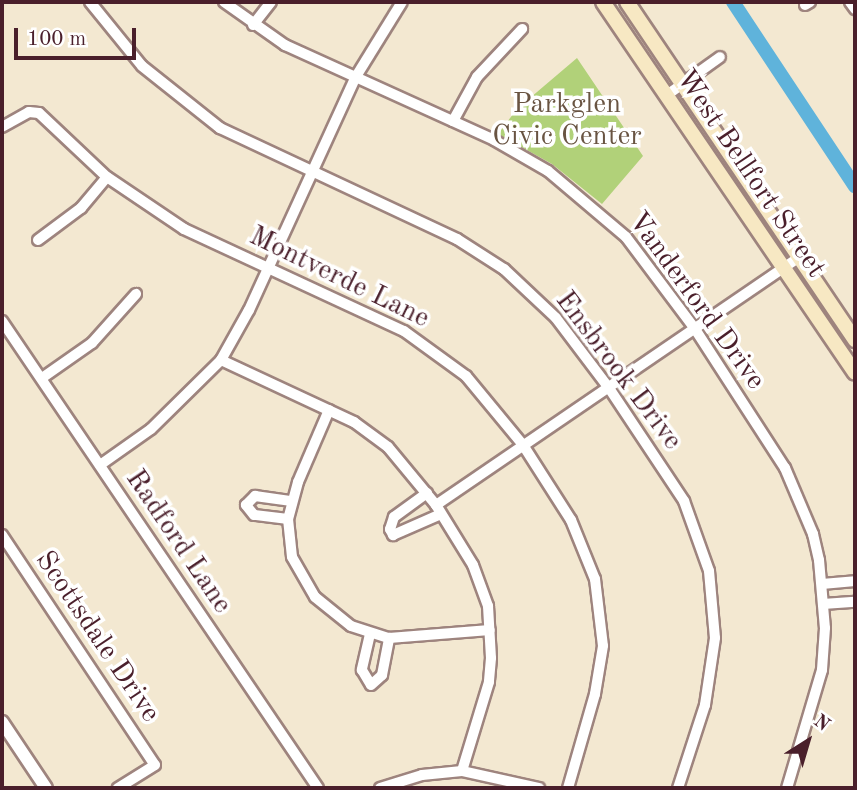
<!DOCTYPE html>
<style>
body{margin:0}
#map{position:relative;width:857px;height:790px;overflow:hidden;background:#f3e8d1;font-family:"Old Standard TT",serif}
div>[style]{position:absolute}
.green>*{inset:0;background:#b1d179}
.river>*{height:14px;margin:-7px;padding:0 7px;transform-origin:7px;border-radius:7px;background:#5fb3db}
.roads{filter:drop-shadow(2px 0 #9e847e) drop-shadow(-2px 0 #9e847e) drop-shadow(0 2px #9e847e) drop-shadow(0 -2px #9e847e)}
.minor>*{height:10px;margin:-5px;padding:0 5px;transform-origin:5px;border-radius:5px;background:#fff}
.tertiary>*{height:12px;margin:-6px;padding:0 6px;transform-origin:6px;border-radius:6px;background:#fff}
.secondary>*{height:14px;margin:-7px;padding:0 7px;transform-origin:7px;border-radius:7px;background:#f7e8c3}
span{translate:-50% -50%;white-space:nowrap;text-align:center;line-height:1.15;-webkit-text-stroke:7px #fff;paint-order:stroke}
.park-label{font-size:28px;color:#695442}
.street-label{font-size:28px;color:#4a1f2b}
.frame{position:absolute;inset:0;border:4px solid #4a1f2b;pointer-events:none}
.north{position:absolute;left:773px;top:706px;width:70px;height:70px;-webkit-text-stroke:5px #fff;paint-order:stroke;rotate:37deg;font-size:19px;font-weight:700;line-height:28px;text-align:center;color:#4a1f2b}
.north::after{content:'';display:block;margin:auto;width:24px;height:32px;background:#4a1f2b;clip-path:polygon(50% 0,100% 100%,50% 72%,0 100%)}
.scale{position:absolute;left:14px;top:28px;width:122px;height:32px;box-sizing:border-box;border:4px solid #4a1f2b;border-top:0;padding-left:9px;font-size:21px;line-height:24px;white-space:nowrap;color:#4a1f2b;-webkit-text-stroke:5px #fff;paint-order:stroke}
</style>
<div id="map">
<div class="green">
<i style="clip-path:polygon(577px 58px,643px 156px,602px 204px,552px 164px,498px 134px,517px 109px)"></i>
</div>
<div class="river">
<i style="left:733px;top:2px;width:221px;rotate:56.5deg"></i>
</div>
<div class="roads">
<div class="minor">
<i style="left:90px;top:2px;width:82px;rotate:50.9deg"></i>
<i style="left:142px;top:66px;width:100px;rotate:38.5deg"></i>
<i style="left:220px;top:128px;width:262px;rotate:25.1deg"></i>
<i style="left:457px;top:239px;width:56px;rotate:32.6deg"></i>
<i style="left:504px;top:269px;width:71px;rotate:43.3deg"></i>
<i style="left:556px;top:318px;width:88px;rotate:52.9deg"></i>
<i style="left:609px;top:388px;width:136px;rotate:56.4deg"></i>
<i style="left:684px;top:501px;width:74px;rotate:70.3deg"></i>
<i style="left:709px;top:571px;width:67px;rotate:84.9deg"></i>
<i style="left:715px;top:638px;width:68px;rotate:98.5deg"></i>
<i style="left:705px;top:705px;width:87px;rotate:108deg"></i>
<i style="left:224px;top:2px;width:75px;rotate:35.2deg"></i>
<i style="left:285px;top:45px;width:230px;rotate:24.4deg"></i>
<i style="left:494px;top:140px;width:62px;rotate:29.9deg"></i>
<i style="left:548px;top:171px;width:102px;rotate:40.2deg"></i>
<i style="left:626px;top:237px;width:115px;rotate:53.1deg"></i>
<i style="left:695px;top:329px;width:166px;rotate:57.1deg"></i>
<i style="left:785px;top:468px;width:72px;rotate:67deg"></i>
<i style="left:813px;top:534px;width:27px;rotate:77deg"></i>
<i style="left:819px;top:560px;width:68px;rotate:85deg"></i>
<i style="left:825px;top:628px;width:42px;rotate:94.1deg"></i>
<i style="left:822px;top:670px;width:123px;rotate:106.5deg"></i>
<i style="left:850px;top:2px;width:9px;rotate:54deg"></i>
<i style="left:805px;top:5px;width:6px;rotate:-31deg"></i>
<i style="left:253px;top:25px;width:29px;rotate:-52deg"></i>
<i style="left:667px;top:95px;width:65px;rotate:-35.6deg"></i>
<i style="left:453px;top:121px;width:50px;rotate:-61.4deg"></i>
<i style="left:477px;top:77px;width:66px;rotate:-46.8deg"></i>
<i style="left:2px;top:127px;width:31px;rotate:-29deg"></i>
<i style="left:29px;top:112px;width:10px;rotate:6deg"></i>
<i style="left:39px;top:113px;width:93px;rotate:43.3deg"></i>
<i style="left:107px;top:177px;width:93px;rotate:34deg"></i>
<i style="left:184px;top:229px;width:242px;rotate:24.9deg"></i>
<i style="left:404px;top:331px;width:77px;rotate:36deg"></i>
<i style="left:466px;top:376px;width:89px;rotate:50.4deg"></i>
<i style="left:523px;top:445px;width:89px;rotate:57.4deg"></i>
<i style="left:571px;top:520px;width:64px;rotate:67.9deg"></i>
<i style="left:595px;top:579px;width:67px;rotate:83.2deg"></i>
<i style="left:603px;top:646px;width:49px;rotate:99.5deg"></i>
<i style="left:595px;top:694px;width:98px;rotate:106deg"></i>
<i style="left:38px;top:240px;width:54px;rotate:-36.7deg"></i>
<i style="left:81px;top:208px;width:40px;rotate:-50deg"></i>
<i style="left:2px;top:321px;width:564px;rotate:55.92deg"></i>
<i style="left:221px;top:360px;width:147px;rotate:25deg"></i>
<i style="left:354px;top:422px;width:42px;rotate:36.3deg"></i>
<i style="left:388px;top:447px;width:75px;rotate:50.4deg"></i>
<i style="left:436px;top:505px;width:70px;rotate:58.3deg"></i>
<i style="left:473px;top:565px;width:44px;rotate:69.9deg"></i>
<i style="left:488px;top:606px;width:52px;rotate:86.7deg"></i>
<i style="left:491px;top:658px;width:24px;rotate:95deg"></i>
<i style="left:489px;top:682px;width:93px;rotate:106.9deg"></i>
<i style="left:42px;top:378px;width:61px;rotate:-35deg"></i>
<i style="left:92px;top:343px;width:66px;rotate:-48.1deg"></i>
<i style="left:329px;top:410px;width:78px;rotate:113.3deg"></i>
<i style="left:298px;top:482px;width:38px;rotate:105deg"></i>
<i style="left:288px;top:519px;width:38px;rotate:84deg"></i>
<i style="left:292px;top:557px;width:46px;rotate:60.1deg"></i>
<i style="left:315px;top:597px;width:46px;rotate:38.9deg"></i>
<i style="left:351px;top:626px;width:40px;rotate:18deg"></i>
<i style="left:389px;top:638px;width:101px;rotate:-4.5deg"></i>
<i style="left:100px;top:465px;width:62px;rotate:-35.2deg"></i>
<i style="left:151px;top:429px;width:98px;rotate:-44.6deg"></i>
<i style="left:221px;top:360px;width:57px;rotate:-60.8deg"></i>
<i style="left:249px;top:310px;width:255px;rotate:-65.4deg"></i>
<i style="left:355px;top:78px;width:89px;rotate:-58.3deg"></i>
<i style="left:427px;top:493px;width:41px;rotate:144deg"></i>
<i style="left:394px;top:517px;width:13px;rotate:108deg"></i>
<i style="left:390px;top:529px;width:7px;rotate:63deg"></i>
<i style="left:393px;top:535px;width:52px;rotate:-23.6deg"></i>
<i style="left:436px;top:505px;width:440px;rotate:-34.3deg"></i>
<i style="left:288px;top:519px;width:34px;rotate:-173deg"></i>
<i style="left:254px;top:515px;width:13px;rotate:-129deg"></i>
<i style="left:246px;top:505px;width:13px;rotate:-45deg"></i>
<i style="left:255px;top:496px;width:37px;rotate:8deg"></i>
<i style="left:2px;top:535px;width:276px;rotate:56.4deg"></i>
<i style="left:155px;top:765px;width:44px;rotate:148.1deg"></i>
<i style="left:822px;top:584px;width:33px;rotate:-5deg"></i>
<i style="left:823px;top:604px;width:32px;rotate:-4deg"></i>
<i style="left:370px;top:634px;width:37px;rotate:103deg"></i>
<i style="left:362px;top:670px;width:17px;rotate:59deg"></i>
<i style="left:371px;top:685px;width:15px;rotate:-42deg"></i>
<i style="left:382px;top:675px;width:38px;rotate:-79deg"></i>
<i style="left:380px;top:788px;width:44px;rotate:-17.2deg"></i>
<i style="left:422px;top:775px;width:40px;rotate:-5.7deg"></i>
<i style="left:462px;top:771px;width:79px;rotate:12.4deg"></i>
</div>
<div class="tertiary">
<i style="left:2px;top:722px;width:79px;rotate:56.3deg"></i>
</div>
<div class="secondary">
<i style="left:603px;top:2px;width:448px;rotate:55.8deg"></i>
<i style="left:627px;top:2px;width:408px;rotate:56deg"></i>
</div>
</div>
<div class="park-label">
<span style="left:567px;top:121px">Parkglen<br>Civic Center</span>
</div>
<div class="street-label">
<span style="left:750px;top:174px;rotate:56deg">West Bellfort Street</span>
<span style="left:339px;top:278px;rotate:26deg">Montverde Lane</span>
<span style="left:696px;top:301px;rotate:54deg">Vanderford Drive</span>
<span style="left:618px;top:371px;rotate:53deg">Ensbrook Drive</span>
<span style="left:178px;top:542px;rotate:56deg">Radford Lane</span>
<span style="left:97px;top:637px;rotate:56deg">Scottsdale Drive</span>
</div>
<div class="frame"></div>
<div class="north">N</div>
<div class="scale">100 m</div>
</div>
